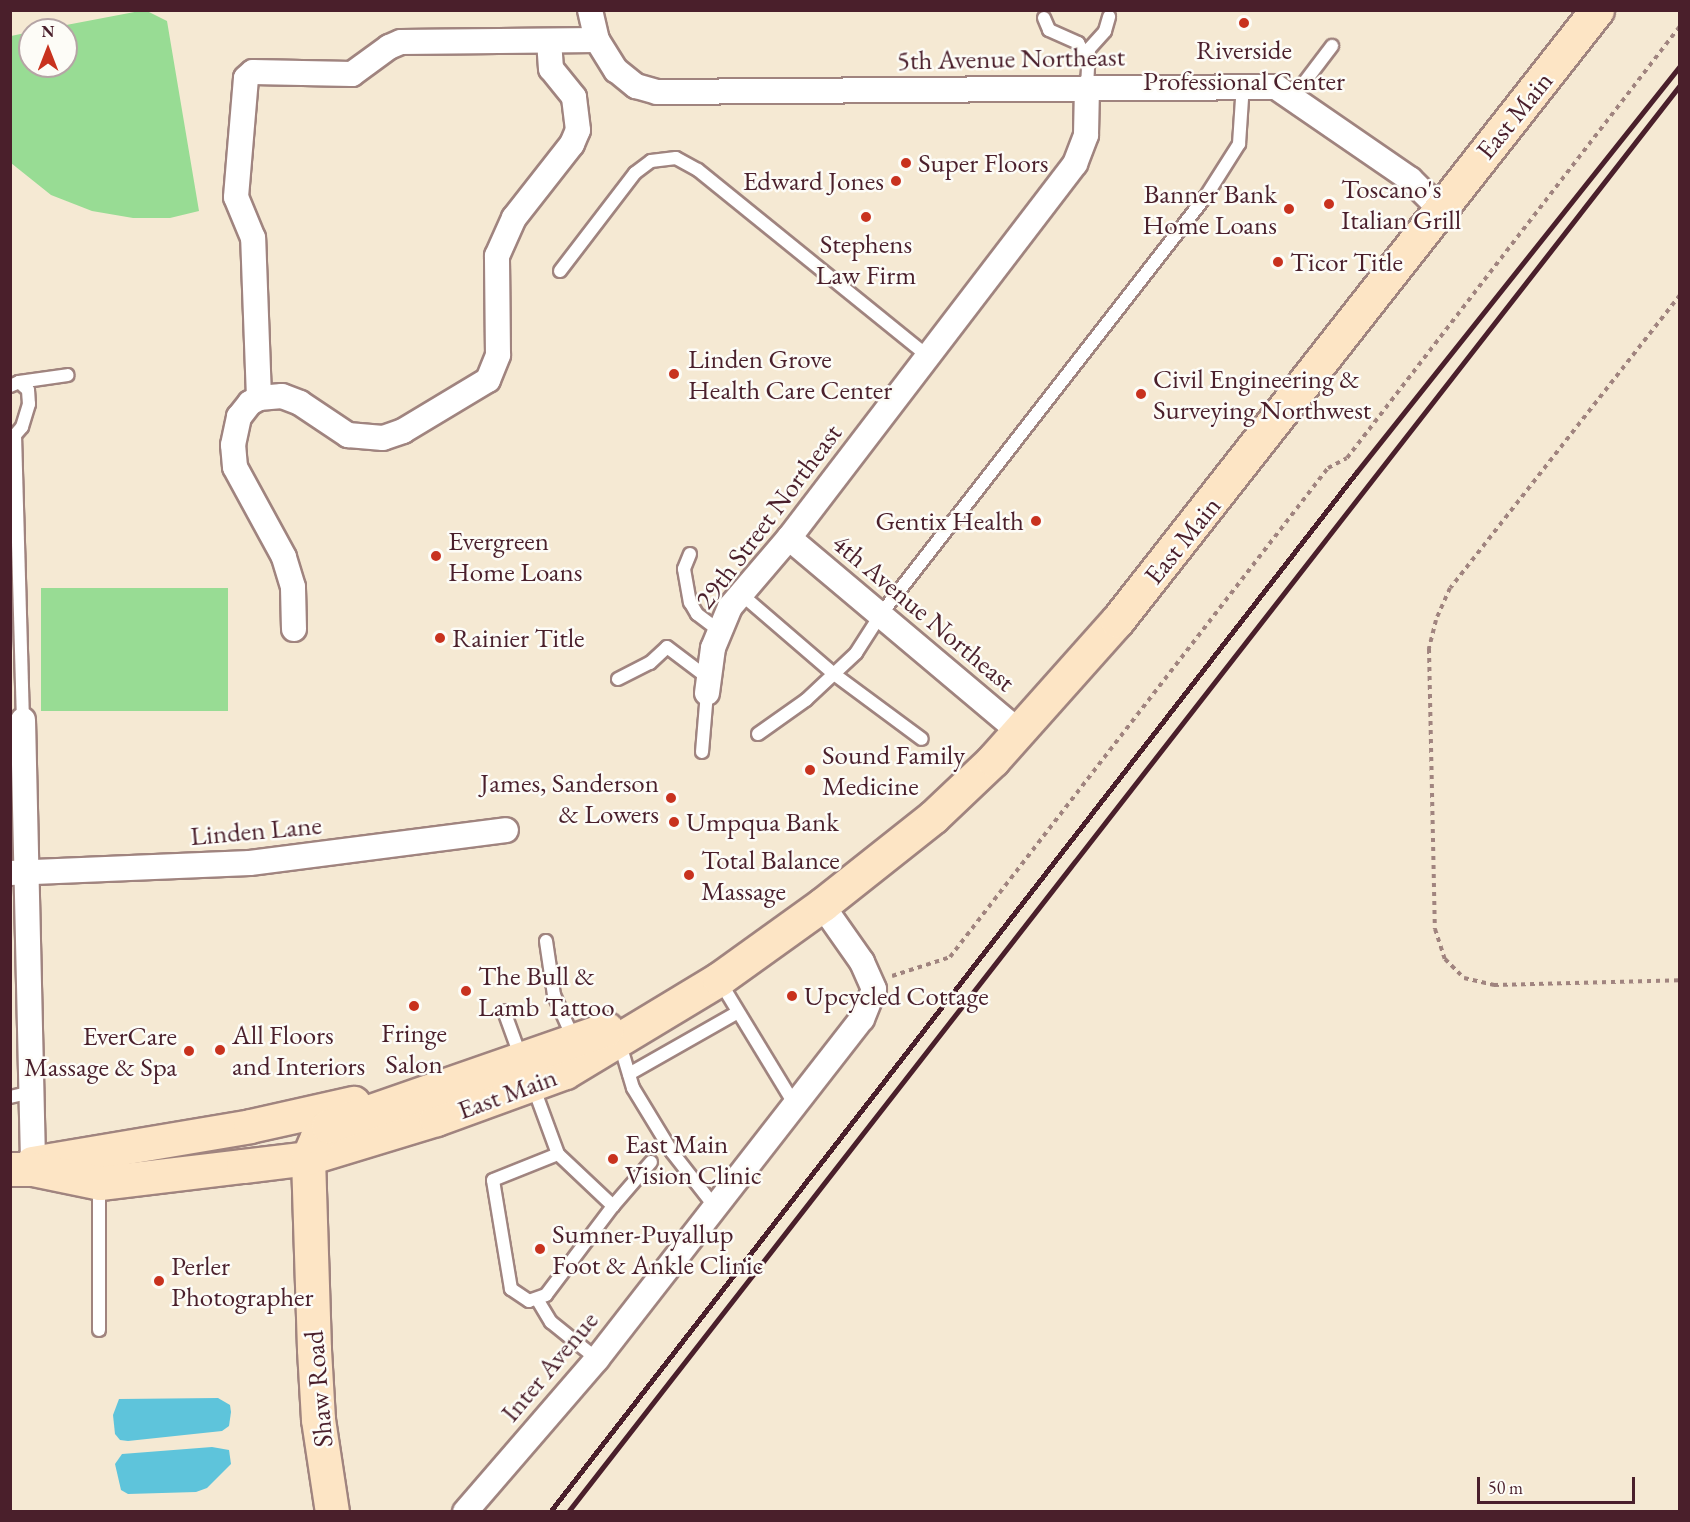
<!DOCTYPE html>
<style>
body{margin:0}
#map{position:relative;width:1690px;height:1522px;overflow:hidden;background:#f5e9d3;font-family:"EB Garamond",serif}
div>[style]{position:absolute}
.green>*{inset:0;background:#98dc94;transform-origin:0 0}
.water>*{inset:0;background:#5ec4db}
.path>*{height:4px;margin-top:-2px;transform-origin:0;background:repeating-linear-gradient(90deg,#a0847f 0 4.5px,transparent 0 9px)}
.roads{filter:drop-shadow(2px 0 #a0847f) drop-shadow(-2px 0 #a0847f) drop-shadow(0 2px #a0847f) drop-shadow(0 -2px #a0847f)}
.lane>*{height:12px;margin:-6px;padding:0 6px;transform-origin:6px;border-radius:6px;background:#fff}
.street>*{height:24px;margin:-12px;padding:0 12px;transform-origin:12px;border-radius:12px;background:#fff}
.secondary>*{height:33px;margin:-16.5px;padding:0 16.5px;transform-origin:16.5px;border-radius:16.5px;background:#fde5c5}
.rail>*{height:4.5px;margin:-2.25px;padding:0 2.25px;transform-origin:2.25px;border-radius:2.25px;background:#4a1f2b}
.dots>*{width:16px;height:16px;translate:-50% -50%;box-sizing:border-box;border:3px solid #fdfcf7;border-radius:50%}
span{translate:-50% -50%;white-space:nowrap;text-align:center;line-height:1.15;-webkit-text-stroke:5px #fdfcf7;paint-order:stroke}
.poi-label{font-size:27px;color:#4a1f2b}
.left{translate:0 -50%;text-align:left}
.right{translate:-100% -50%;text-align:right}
.street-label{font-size:27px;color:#4a1f2b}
.frame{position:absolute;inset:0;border:12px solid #4a1f2b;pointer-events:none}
.north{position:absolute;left:18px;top:18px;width:60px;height:60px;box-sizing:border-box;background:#fdfcf7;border:2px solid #b5a4a5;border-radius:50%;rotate:0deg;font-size:16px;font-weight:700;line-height:24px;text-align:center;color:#4a1f2b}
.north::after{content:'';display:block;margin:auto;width:21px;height:27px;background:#c8321e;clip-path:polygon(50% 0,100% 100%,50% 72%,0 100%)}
.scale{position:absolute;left:1477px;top:1477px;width:158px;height:27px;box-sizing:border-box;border:3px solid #4a1f2b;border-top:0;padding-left:8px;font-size:18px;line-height:21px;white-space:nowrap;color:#4a1f2b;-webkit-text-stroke:4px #fdfcf7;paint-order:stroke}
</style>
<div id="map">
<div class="green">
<i style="clip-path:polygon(145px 10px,167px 21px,199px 211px,170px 218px,133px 218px,92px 211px,51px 195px,11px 163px,11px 36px,30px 32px,30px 66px,66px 66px,66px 30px,40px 30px)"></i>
<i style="left:228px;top:588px;width:123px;height:187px;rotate:90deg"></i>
</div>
<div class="water">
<i style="clip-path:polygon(218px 1398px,230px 1405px,231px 1412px,229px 1426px,222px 1431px,128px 1441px,120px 1440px,115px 1434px,113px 1415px,119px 1399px)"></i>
<i style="clip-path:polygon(212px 1447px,229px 1450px,231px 1464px,207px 1488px,196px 1492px,128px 1494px,121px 1490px,115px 1464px,122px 1454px)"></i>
</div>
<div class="path">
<i style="left:1680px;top:295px;width:372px;rotate:128.1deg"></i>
<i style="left:1450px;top:588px;width:35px;rotate:114deg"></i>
<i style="left:1436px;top:620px;width:30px;rotate:104deg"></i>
<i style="left:1429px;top:649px;width:280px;rotate:88.8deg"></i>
<i style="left:1435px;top:929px;width:32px;rotate:72deg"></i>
<i style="left:1445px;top:959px;width:27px;rotate:45deg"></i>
<i style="left:1464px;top:978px;width:31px;rotate:13deg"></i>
<i style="left:1494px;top:985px;width:186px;rotate:-1.5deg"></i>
<i style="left:892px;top:976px;width:61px;rotate:-18.1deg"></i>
<i style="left:950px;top:957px;width:618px;rotate:-52.3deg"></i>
<i style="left:1328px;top:468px;width:21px;rotate:-28deg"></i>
<i style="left:1347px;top:458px;width:545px;rotate:-52.37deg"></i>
</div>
<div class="roads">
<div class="lane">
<i style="left:1044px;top:18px;width:13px;rotate:67deg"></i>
<i style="left:1049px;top:30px;width:32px;rotate:24deg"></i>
<i style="left:1078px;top:43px;width:18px;rotate:61deg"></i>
<i style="left:1087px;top:87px;width:38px;rotate:-87deg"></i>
<i style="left:1089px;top:49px;width:24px;rotate:-48deg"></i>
<i style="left:1105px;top:31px;width:15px;rotate:-74deg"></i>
<i style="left:1294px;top:96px;width:63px;rotate:-52.8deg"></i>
<i style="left:560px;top:271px;width:123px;rotate:-52.6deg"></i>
<i style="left:635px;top:173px;width:20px;rotate:-37deg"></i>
<i style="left:651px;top:161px;width:25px;rotate:-7deg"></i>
<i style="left:676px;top:158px;width:25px;rotate:29deg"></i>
<i style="left:698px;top:170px;width:296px;rotate:39deg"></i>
<i style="left:19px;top:382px;width:49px;rotate:-8.1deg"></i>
<i style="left:10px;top:386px;width:10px;rotate:-24deg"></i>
<i style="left:19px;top:382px;width:12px;rotate:42deg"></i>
<i style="left:28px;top:390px;width:14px;rotate:86deg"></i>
<i style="left:29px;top:404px;width:24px;rotate:107deg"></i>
<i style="left:22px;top:427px;width:11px;rotate:131deg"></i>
<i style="left:15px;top:435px;width:285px;rotate:88.4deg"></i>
<i style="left:690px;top:554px;width:16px;rotate:112deg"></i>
<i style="left:684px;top:569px;width:34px;rotate:80deg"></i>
<i style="left:690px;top:602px;width:14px;rotate:60deg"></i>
<i style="left:697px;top:614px;width:26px;rotate:37deg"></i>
<i style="left:741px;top:594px;width:123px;rotate:40.7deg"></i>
<i style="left:834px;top:674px;width:109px;rotate:36.5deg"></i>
<i style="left:618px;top:679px;width:36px;rotate:-27deg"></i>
<i style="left:650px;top:663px;width:23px;rotate:-43deg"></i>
<i style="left:667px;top:647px;width:51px;rotate:37.1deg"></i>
<i style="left:758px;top:734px;width:59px;rotate:-35.3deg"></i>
<i style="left:806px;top:700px;width:69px;rotate:-43.2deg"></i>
<i style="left:856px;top:653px;width:46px;rotate:-57.3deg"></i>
<i style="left:881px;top:614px;width:529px;rotate:-52.13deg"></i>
<i style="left:1206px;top:196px;width:62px;rotate:-57.6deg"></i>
<i style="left:1239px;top:144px;width:60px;rotate:-86.2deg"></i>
<i style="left:702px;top:752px;width:59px;rotate:-85.2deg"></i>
<i style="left:546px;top:941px;width:55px;rotate:81.6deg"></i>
<i style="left:554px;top:995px;width:49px;rotate:66deg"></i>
<i style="left:719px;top:980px;width:146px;rotate:58.7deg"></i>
<i style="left:504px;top:1011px;width:50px;rotate:70.1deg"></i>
<i style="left:619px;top:1041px;width:49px;rotate:73.4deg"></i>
<i style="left:633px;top:1088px;width:75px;rotate:58.6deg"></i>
<i style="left:672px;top:1152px;width:70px;rotate:52deg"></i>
<i style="left:629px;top:1074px;width:125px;rotate:-29.6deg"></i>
<i style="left:533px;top:1086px;width:72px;rotate:69.8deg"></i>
<i style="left:558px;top:1154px;width:76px;rotate:43.4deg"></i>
<i style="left:613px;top:1206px;width:111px;rotate:127deg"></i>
<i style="left:546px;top:1295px;width:18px;rotate:161deg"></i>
<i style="left:529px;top:1301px;width:22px;rotate:-146deg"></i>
<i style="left:511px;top:1289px;width:110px;rotate:-99.4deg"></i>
<i style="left:493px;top:1180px;width:70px;rotate:-21.8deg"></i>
<i style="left:10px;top:1097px;width:22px;rotate:-13deg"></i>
<i style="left:613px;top:1206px;width:58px;rotate:-49.2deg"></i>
<i style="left:537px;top:1299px;width:27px;rotate:59deg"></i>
<i style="left:551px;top:1322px;width:59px;rotate:38.8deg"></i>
<i style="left:99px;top:1330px;width:146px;rotate:-90deg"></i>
</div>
<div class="street">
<i style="left:590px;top:10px;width:31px;rotate:77deg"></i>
<i style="left:597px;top:40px;width:36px;rotate:58deg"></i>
<i style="left:616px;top:70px;width:26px;rotate:39deg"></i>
<i style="left:636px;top:86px;width:22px;rotate:16deg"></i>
<i style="left:657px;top:92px;width:619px;rotate:-0.46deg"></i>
<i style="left:1276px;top:87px;width:163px;rotate:34.5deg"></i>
<i style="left:1410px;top:179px;width:41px;rotate:45deg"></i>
<i style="left:259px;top:398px;width:160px;rotate:-92.1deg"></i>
<i style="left:253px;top:238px;width:44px;rotate:-112.5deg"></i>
<i style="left:236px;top:197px;width:119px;rotate:-85.2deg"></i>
<i style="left:246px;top:78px;width:9px;rotate:-41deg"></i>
<i style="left:253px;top:72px;width:99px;rotate:1.2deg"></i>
<i style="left:352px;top:74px;width:46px;rotate:-36.1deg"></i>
<i style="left:389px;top:47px;width:13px;rotate:-23deg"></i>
<i style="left:401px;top:42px;width:196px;rotate:-0.6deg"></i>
<i style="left:789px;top:538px;width:301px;rotate:40.1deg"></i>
<i style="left:294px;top:629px;width:42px;rotate:-91.4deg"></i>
<i style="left:293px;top:587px;width:31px;rotate:-107deg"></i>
<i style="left:284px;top:557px;width:102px;rotate:-118.6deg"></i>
<i style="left:235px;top:467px;width:22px;rotate:-95deg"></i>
<i style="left:233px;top:445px;width:29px;rotate:-78deg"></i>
<i style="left:239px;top:417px;width:18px;rotate:-52deg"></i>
<i style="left:250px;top:403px;width:10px;rotate:-29deg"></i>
<i style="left:259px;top:398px;width:23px;rotate:-5deg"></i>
<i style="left:282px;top:396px;width:19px;rotate:21deg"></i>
<i style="left:300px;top:403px;width:58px;rotate:33.7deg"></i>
<i style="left:348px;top:435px;width:35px;rotate:5deg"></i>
<i style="left:383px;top:438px;width:21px;rotate:-19deg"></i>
<i style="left:403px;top:431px;width:99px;rotate:-31deg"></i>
<i style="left:488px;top:380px;width:27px;rotate:-68deg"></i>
<i style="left:498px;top:355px;width:99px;rotate:-90.6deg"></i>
<i style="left:497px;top:256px;width:42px;rotate:-65.9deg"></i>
<i style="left:514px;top:218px;width:94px;rotate:-51.9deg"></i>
<i style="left:572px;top:144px;width:15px;rotate:-67deg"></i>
<i style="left:578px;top:130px;width:33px;rotate:-97deg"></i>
<i style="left:574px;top:97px;width:36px;rotate:-129deg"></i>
<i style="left:551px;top:69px;width:28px;rotate:-94deg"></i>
<i style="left:707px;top:693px;width:45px;rotate:-82.4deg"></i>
<i style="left:713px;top:648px;width:44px;rotate:-67.5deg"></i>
<i style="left:730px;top:607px;width:91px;rotate:-49.5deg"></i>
<i style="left:789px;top:538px;width:471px;rotate:-52.6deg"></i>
<i style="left:1075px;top:164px;width:31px;rotate:-69deg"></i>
<i style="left:1086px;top:135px;width:48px;rotate:-88.8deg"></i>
<i style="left:23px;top:720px;width:449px;rotate:88.7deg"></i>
<i style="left:10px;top:873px;width:240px;rotate:-2.4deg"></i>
<i style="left:250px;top:863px;width:258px;rotate:-7.3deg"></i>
<i style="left:465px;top:1512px;width:202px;rotate:-49.2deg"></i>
<i style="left:597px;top:1359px;width:431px;rotate:-52.1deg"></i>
<i style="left:862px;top:1019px;width:32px;rotate:-68deg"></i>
<i style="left:874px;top:989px;width:30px;rotate:-114deg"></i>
<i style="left:862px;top:962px;width:70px;rotate:-125.1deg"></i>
</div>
<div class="secondary">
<i style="left:32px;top:1163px;width:221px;rotate:-9.6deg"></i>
<i style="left:250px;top:1126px;width:106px;rotate:-12.6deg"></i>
<i style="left:10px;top:1169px;width:23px"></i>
<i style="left:33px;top:1169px;width:68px;rotate:11.8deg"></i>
<i style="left:100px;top:1183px;width:144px;rotate:-6.8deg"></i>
<i style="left:243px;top:1166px;width:65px;rotate:-7deg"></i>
<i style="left:308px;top:1158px;width:134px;rotate:-16.9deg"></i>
<i style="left:436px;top:1119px;width:137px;rotate:-20deg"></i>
<i style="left:565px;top:1072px;width:180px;rotate:-31.1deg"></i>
<i style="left:719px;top:979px;width:127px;rotate:-35.7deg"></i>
<i style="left:822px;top:905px;width:142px;rotate:-38.4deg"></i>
<i style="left:933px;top:817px;width:83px;rotate:-43.5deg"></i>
<i style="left:993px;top:760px;width:186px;rotate:-48.3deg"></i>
<i style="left:1117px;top:621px;width:777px;rotate:-51.85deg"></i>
<i style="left:332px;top:1512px;width:94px;rotate:-98.6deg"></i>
<i style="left:318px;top:1419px;width:70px;rotate:-93.3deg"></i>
<i style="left:314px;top:1349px;width:191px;rotate:-91.8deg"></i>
<i style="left:308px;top:1158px;width:23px;rotate:-67deg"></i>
<i style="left:317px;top:1137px;width:16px;rotate:-45deg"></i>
<i style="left:328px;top:1126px;width:295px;rotate:-19.2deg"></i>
</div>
</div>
<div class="rail">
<i style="left:550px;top:1512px;width:1315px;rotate:-52.2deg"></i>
<i style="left:1356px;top:473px;width:520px;rotate:-51.48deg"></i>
<i style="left:568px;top:1512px;width:1809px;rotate:-52.07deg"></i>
</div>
<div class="dots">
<i style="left:1244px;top:23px;background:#c8321e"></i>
<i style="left:906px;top:163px;background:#c8321e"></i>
<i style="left:896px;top:181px;background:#c8321e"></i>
<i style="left:1329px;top:204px;background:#c8321e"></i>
<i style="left:1289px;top:209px;background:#c8321e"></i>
<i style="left:866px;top:217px;background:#c8321e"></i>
<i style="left:1278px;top:262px;background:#c8321e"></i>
<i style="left:674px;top:374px;background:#c8321e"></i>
<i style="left:1141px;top:394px;background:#c8321e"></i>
<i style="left:1036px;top:521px;background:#c8321e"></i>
<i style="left:436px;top:556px;background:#c8321e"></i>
<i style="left:440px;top:638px;background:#c8321e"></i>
<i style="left:810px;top:770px;background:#c8321e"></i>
<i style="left:671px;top:798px;background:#c8321e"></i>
<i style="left:674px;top:822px;background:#c8321e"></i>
<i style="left:689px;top:875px;background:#c8321e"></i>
<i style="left:466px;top:991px;background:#c8321e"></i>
<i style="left:792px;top:996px;background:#c8321e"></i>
<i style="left:414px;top:1006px;background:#c8321e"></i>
<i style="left:220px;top:1050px;background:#c8321e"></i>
<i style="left:189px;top:1051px;background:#c8321e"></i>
<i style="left:613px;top:1159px;background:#c8321e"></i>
<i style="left:540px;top:1249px;background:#c8321e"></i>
<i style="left:159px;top:1281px;background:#c8321e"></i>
</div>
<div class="poi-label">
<span style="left:1244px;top:65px">Riverside<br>Professional Center</span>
<span class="left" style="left:918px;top:163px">Super Floors</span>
<span class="right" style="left:884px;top:181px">Edward Jones</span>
<span class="left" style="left:1341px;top:204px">Toscano's<br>Italian Grill</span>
<span class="right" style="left:1277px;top:209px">Banner Bank<br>Home Loans</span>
<span style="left:866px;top:259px">Stephens<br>Law Firm</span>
<span class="left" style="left:1290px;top:262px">Ticor Title</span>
<span class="left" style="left:688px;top:374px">Linden Grove<br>Health Care Center</span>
<span class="left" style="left:1153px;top:394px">Civil Engineering &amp;<br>Surveying Northwest</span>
<span class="right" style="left:1024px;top:521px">Gentix Health</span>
<span class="left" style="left:448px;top:556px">Evergreen<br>Home Loans</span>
<span class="left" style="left:452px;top:638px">Rainier Title</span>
<span class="left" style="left:822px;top:770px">Sound Family<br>Medicine</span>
<span class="right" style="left:659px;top:798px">James, Sanderson<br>&amp; Lowers</span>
<span class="left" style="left:686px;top:822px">Umpqua Bank</span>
<span class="left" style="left:701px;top:875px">Total Balance<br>Massage</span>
<span class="left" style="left:478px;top:991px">The Bull &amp;<br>Lamb Tattoo</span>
<span class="left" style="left:804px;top:996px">Upcycled Cottage</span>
<span style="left:414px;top:1048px">Fringe<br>Salon</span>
<span class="left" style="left:232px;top:1050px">All Floors<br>and Interiors</span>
<span class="right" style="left:177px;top:1051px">EverCare<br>Massage &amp; Spa</span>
<span class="left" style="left:625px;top:1159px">East Main<br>Vision Clinic</span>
<span class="left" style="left:552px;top:1249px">Sumner-Puyallup<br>Foot &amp; Ankle Clinic</span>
<span class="left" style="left:171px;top:1281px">Perler<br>Photographer</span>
</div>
<div class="street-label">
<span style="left:1011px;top:58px;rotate:-1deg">5th Avenue Northeast</span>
<span style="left:1514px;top:115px;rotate:-51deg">East Main</span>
<span style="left:768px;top:516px;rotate:-53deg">29th Street Northeast</span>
<span style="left:1182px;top:540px;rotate:-51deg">East Main</span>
<span style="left:924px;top:612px;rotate:40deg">4th Avenue Northeast</span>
<span style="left:256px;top:830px;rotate:-5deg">Linden Lane</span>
<span style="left:507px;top:1093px;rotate:-20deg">East Main</span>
<span style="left:549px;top:1366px;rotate:-50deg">Inter Avenue</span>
<span style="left:318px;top:1389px;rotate:-95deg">Shaw Road</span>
</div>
<div class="frame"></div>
<div class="north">N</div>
<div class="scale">50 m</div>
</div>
